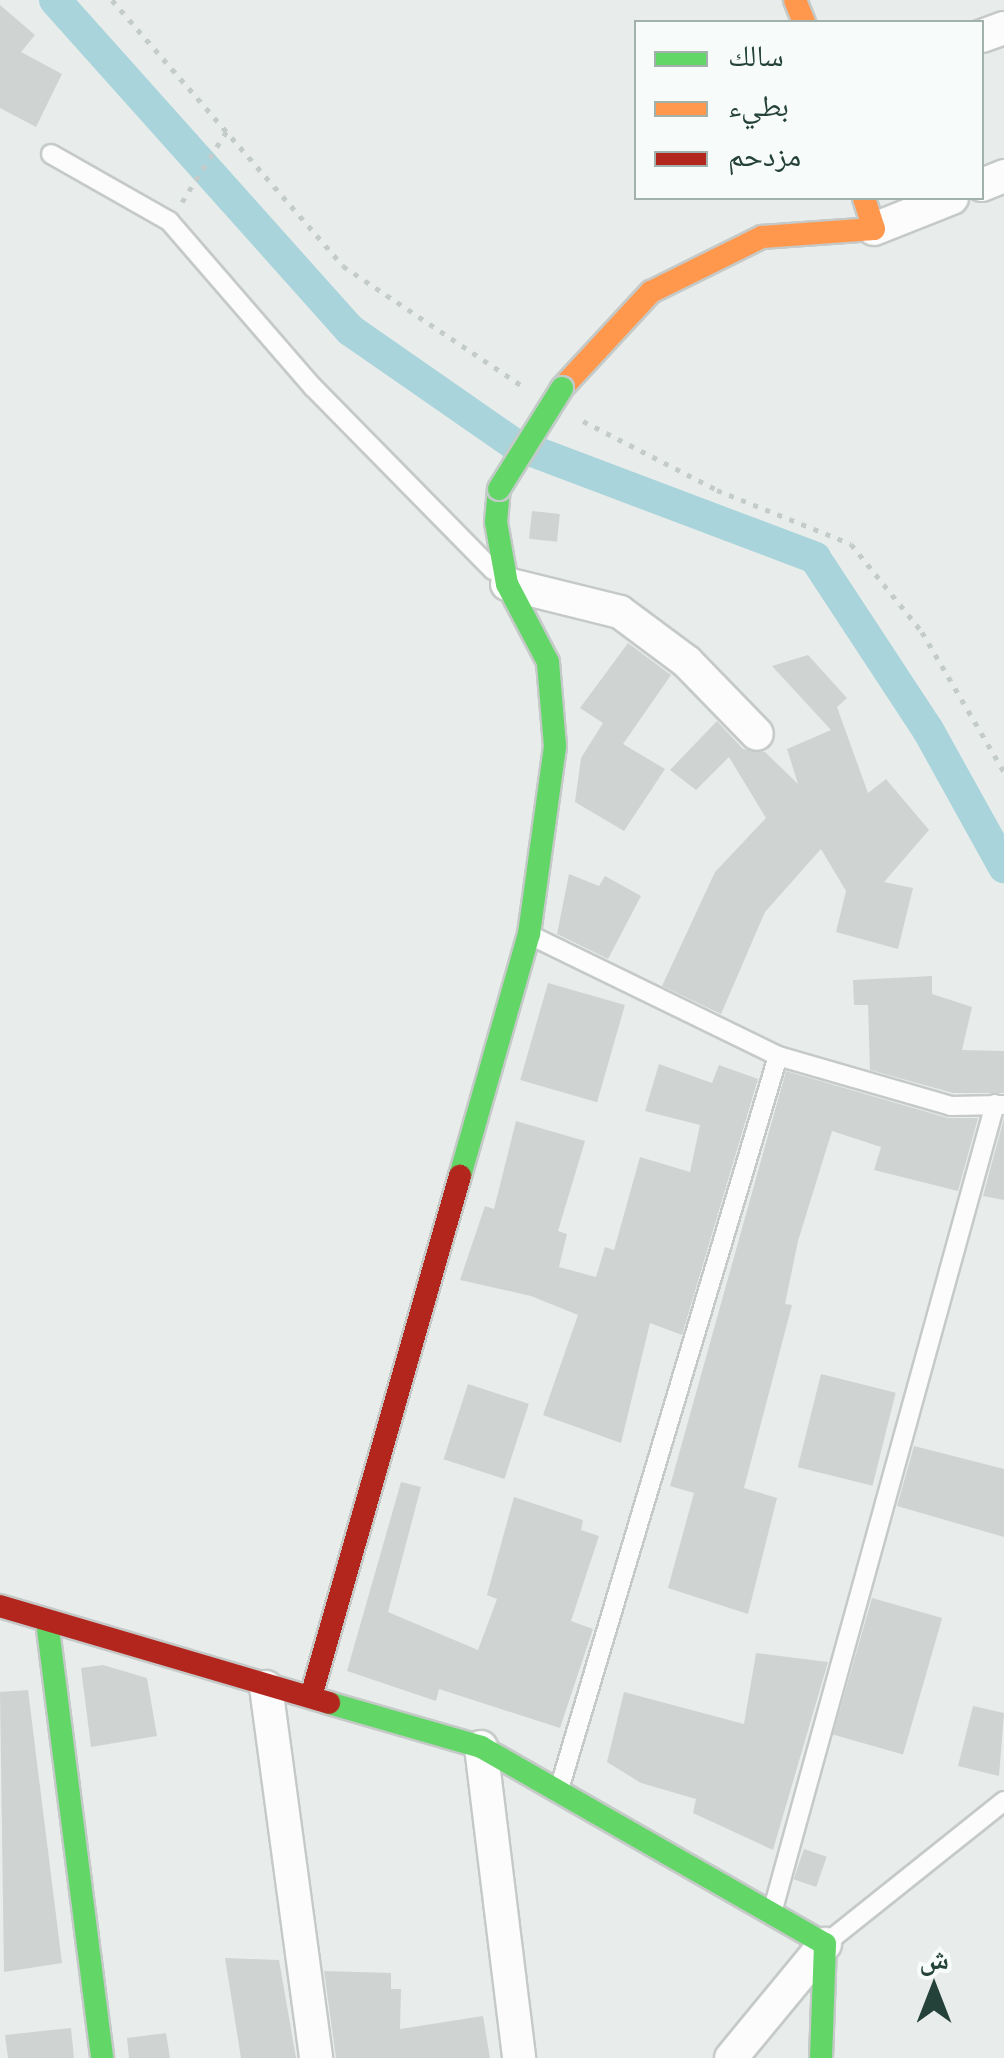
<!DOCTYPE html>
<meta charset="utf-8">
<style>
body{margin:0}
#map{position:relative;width:1004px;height:2058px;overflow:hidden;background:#e8edeb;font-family:Barlow,"Noto Naskh Arabic",sans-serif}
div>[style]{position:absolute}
.canal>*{height:32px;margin:-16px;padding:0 16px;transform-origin:16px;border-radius:16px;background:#a9d4db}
.building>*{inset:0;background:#cfd4d2;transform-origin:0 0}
.path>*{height:5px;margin-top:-2.5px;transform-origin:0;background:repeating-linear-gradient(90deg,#c3ccca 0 5px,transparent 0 13px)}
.roads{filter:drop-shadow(2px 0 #c5cac8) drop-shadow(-2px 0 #c5cac8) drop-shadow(0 2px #c5cac8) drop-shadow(0 -2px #c5cac8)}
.lane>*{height:18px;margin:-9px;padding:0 9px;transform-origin:9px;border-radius:9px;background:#fcfcfc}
.street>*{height:32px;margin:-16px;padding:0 16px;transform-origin:16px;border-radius:16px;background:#fcfcfc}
.fast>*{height:22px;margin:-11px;padding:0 11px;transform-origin:11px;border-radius:11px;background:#63d668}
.slow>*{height:22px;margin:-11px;padding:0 11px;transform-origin:11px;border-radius:11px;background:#ff974d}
.jam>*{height:22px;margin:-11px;padding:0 11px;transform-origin:11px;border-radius:11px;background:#b3261e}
.bridges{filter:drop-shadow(2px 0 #c3cbc8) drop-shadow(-2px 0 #c3cbc8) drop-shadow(0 2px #c3cbc8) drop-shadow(0 -2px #c3cbc8)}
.fast-bridge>*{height:22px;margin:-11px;padding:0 11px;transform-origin:11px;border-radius:11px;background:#63d668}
span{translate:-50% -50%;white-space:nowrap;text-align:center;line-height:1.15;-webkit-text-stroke:8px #f7fbf9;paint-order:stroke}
.legend{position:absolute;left:634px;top:20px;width:350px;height:180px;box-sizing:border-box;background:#f7fbf9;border:2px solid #a3b1ad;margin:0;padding:12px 18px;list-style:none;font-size:30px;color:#24423a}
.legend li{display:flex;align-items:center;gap:20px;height:50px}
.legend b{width:50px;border:2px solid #a3b1ad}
.north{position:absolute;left:884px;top:1938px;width:100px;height:100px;-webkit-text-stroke:8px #f7fbf9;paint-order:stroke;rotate:0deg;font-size:28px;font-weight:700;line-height:40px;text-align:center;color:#24423a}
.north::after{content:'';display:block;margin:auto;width:35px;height:45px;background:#24423a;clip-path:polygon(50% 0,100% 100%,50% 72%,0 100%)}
</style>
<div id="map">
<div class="canal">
<i style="left:55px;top:0;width:443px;rotate:48.2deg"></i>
<i style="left:350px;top:330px;width:200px;rotate:34.8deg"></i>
<i style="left:514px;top:444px;width:322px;rotate:20.7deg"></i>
<i style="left:815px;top:558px;width:206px;rotate:56.7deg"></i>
<i style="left:928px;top:730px;width:157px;rotate:61deg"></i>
</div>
<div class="building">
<i style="clip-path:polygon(0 5px,35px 35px,21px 52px,62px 74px,36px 127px,0 108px)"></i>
<i style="left:532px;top:511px;width:28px;height:28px;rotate:6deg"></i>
<i style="clip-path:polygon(628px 643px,671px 675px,623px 744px,665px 769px,624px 831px,575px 802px,581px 758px,603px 723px,580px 708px)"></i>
<i style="clip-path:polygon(808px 655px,847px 698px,837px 707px,868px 793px,886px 779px,929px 830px,884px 882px,913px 888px,898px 949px,836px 932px,846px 891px,821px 849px,765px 912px,721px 1014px,662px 986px,715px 872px,766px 818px,729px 757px,696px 790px,670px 770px,717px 721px,743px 749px,765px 752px,798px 784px,787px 749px,831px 730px,772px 666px)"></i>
<i style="clip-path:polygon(569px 874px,599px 886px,605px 876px,641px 896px,608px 959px,557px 934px)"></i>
<i style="clip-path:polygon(932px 976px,932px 994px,972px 1007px,962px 1050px,1004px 1051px,1004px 1093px,953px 1093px,870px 1070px,868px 1005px,854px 1005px,853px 980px)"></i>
<i style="left:548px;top:983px;width:80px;height:101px;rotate:16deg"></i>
<i style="clip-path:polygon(659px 1064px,712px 1083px,719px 1065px,758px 1079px,682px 1335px,650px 1323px,621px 1443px,543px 1415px,578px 1315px,531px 1296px,460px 1280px,485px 1206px,494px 1209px,516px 1121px,585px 1141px,558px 1231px,567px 1234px,559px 1267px,596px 1277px,605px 1247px,614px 1250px,640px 1157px,690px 1172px,700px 1125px,645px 1111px)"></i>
<i style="clip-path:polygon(786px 1071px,948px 1118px,978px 1118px,958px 1191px,874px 1170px,881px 1147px,832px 1131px,798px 1241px,785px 1304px,792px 1305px,744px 1488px,777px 1498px,748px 1614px,668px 1588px,694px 1493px,670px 1486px)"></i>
<i style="clip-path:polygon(1004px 1118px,1004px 1200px,983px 1196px)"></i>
<i style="left:821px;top:1374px;width:77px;height:96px;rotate:14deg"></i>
<i style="left:468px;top:1384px;width:64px;height:79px;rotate:18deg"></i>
<i style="clip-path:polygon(914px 1446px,1004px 1469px,1004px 1537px,897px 1506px)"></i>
<i style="clip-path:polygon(401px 1482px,421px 1487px,388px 1612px,478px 1650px,497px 1599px,487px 1595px,514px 1497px,583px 1520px,581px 1530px,599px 1536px,571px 1621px,593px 1629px,560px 1728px,439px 1689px,436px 1701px,347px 1671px)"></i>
<i style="left:872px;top:1598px;width:73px;height:142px;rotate:16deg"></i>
<i style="clip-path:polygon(756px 1653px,828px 1662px,773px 1850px,693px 1813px,696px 1799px,641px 1783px,607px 1762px,624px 1692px,744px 1724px)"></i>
<i style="clip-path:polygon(103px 1665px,147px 1678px,157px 1736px,91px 1747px,81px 1668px)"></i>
<i style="clip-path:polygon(28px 1690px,62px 1963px,4px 1972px,0 1692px)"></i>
<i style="clip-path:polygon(973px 1706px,1004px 1713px,999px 1776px,958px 1766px)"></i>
<i style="left:804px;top:1849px;width:24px;height:32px;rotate:19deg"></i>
<i style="clip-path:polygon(225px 1958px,279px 1960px,296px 2058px,241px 2058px)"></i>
<i style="clip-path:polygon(324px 1971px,391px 1973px,391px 1989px,401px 1989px,400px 2029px,483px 2016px,490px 2058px,336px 2058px)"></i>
<i style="clip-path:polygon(71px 2028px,74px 2058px,8px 2058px,5px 2035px)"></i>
<i style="clip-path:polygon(166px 2033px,170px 2058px,129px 2058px,127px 2038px)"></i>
</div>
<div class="path">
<i style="left:112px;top:0;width:352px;rotate:49deg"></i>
<i style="left:343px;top:266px;width:216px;rotate:33.8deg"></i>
<i style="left:182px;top:202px;width:86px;rotate:-57.8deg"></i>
<i style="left:583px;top:421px;width:151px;rotate:27.2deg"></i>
<i style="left:717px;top:490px;width:144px;rotate:21.9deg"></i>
<i style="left:851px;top:544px;width:113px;rotate:51.1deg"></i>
<i style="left:922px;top:632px;width:162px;rotate:59.6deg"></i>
</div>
<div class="roads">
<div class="lane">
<i style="left:51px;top:154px;width:136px;rotate:29.6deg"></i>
<i style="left:169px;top:221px;width:220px;rotate:49.1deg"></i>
<i style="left:313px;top:387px;width:257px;rotate:45.5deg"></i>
<i style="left:530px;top:935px;width:276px;rotate:26deg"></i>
<i style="left:778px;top:1056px;width:180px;rotate:16.1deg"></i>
<i style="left:951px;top:1106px;width:52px;rotate:-1.1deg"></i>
<i style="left:560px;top:1786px;width:762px;rotate:-73.37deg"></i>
<i style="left:773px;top:1909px;width:835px;rotate:-74.58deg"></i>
<i style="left:825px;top:1944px;width:229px;rotate:-38.6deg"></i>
</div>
<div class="street">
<i style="left:982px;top:36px;width:23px;rotate:-20deg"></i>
<i style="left:982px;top:185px;width:24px;rotate:-22deg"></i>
<i style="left:874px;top:229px;width:84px;rotate:-21.7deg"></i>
<i style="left:507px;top:584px;width:116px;rotate:13.9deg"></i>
<i style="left:620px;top:612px;width:84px;rotate:36.7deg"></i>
<i style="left:687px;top:662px;width:100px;rotate:45.8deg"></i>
<i style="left:266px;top:1687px;width:374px;rotate:82.3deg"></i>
<i style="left:481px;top:1747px;width:313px;rotate:83deg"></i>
<i style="left:731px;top:2058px;width:148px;rotate:-50.5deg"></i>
</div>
<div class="fast">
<i style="left:460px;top:1176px;width:252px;rotate:-74.1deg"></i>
<i style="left:529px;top:934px;width:190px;rotate:-82.1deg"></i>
<i style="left:555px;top:746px;width:84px;rotate:-94.8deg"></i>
<i style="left:548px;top:662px;width:88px;rotate:-117.7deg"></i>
<i style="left:507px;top:584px;width:63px;rotate:-100.1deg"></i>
<i style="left:496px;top:522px;width:33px;rotate:-85deg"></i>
<i style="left:47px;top:1621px;width:440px;rotate:82.8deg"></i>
<i style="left:329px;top:1703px;width:158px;rotate:16.1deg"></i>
<i style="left:481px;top:1747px;width:396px;rotate:29.8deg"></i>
<i style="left:825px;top:1944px;width:114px;rotate:92deg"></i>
</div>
<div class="slow">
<i style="left:795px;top:0;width:24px;rotate:68deg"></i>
<i style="left:562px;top:388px;width:131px;rotate:-47.2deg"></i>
<i style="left:651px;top:292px;width:124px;rotate:-26.4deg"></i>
<i style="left:762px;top:237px;width:112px;rotate:-4.1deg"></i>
<i style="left:874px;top:229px;width:33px;rotate:-108deg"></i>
</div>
<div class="jam">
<i style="left:0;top:1606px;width:343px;rotate:16.4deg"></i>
<i style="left:312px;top:1693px;width:538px;rotate:-74.03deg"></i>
</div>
</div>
<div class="bridges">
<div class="fast-bridge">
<i style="left:499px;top:489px;width:119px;rotate:-58deg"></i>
</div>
</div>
<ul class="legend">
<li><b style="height:12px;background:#63d668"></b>سالك</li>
<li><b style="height:12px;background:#ff974d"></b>بطيء</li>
<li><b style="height:12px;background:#b3261e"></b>مزدحم</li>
</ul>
<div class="north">ش</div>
</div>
